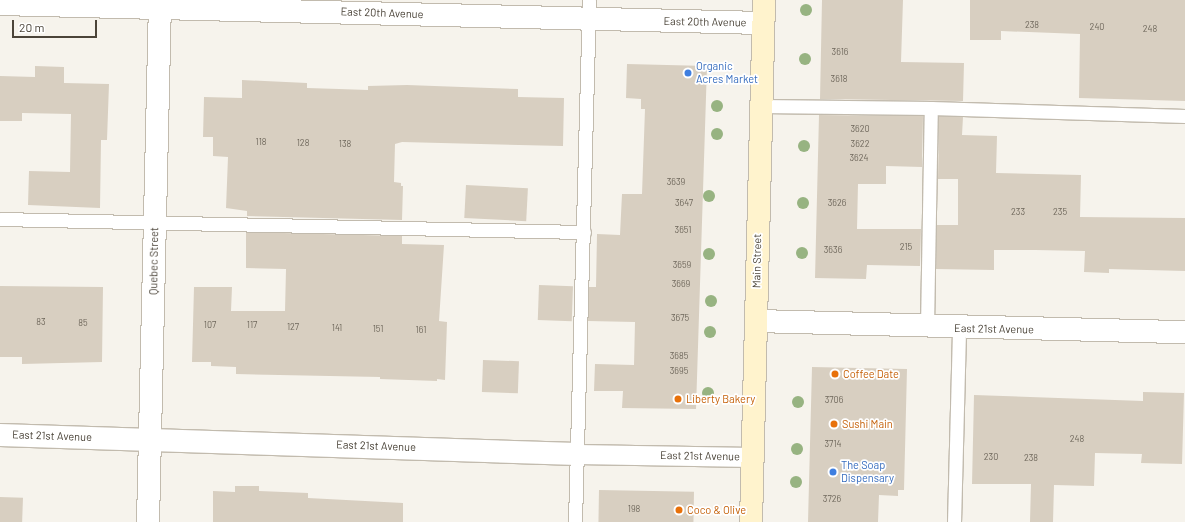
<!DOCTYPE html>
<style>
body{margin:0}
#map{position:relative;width:1185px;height:522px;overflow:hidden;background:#f6f3ec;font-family:Barlow,sans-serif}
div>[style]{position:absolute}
.building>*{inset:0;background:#d8cfc1;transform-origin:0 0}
.roads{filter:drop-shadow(1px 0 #c2bbae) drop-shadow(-1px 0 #c2bbae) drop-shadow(0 1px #c2bbae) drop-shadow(0 -1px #c2bbae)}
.service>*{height:13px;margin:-6.5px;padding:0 6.5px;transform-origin:6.5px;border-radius:6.5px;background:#fff}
.pedestrian>*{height:19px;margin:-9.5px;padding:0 9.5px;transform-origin:9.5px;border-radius:9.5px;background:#fff}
.minor>*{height:22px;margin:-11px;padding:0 11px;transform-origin:11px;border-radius:11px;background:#fff}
.secondary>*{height:22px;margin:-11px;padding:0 11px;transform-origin:11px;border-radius:11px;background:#fff3cd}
.trees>*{width:12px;height:12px;margin:-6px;border-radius:50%;background:#97b381}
.dots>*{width:11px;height:11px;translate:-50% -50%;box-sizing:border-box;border:2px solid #fff;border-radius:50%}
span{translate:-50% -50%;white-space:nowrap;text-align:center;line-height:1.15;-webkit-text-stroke:3.5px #fff;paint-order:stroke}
.number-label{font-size:9px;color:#6e675b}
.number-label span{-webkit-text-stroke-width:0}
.street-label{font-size:11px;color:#4b4439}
.shop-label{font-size:11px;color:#366cbe}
.left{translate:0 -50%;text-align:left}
.food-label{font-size:11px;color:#c56008}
.scale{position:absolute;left:12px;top:20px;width:85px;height:18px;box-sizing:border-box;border:2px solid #4b4439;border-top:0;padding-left:5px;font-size:12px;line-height:14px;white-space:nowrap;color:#4b4439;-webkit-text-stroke:3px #fff;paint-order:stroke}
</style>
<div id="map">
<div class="building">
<i style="clip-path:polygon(822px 0,903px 0,901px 62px,964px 63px,963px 101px,820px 99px)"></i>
<i style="clip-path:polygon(970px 0,1185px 0,1185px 101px,1079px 98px,1080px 34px,1001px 31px,1001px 40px,970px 40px)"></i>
<i style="clip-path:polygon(627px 64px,707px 66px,696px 409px,622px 408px,623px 391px,594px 391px,595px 364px,634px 365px,635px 322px,588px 321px,589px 287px,596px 287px,597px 234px,620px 235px,622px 194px,642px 194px,645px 109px,641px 109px,641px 99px,626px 98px)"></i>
<i style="clip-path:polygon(35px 66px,64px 67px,64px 83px,109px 84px,107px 140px,101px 140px,100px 208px,28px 205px,29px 171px,70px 172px,71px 114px,22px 113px,22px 121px,0 121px,0 76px,35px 77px)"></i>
<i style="clip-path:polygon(242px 80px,307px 83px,307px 88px,339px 89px,368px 90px,368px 86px,407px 85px,518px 89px,518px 97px,564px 98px,563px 146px,402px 142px,395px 144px,394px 182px,401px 183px,401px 186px,403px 186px,402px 220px,247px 216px,247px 211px,226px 208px,228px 157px,213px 156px,213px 137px,203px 137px,204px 97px,242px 98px)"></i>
<i style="clip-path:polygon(819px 115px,923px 116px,922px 167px,886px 166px,886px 184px,858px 184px,857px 229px,921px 229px,920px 266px,867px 265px,866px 279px,815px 278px)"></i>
<i style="clip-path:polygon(939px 116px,963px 117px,962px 135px,997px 136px,996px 173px,1081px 175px,1080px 217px,1185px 218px,1185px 271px,1109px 269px,1109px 273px,1084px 272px,1085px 251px,1035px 250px,994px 250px,994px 270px,936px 269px,937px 225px,958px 225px,958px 179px,938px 179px)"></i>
<i style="left:466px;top:185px;width:62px;height:33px;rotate:3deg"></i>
<i style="clip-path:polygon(246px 232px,402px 236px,402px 244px,444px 245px,439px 321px,447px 322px,445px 380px,437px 379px,437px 381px,380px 379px,380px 377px,236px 374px,236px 367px,211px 366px,211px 362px,192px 362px,194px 287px,232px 287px,231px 311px,285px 311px,286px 269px,246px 268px)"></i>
<i style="left:539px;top:285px;width:34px;height:35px;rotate:2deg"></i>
<i style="clip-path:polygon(0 286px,103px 287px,102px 362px,22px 364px,22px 357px,0 357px)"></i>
<i style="left:483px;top:360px;width:36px;height:32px;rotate:2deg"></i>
<i style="clip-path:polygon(812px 367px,907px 369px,904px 490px,898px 490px,898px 496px,879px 495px,878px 522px,808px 522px)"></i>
<i style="clip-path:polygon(1143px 392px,1184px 393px,1182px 464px,1141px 463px,1142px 454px,1095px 453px,1094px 486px,1054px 485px,1053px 522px,1030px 522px,1031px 484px,972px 484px,974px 395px,1143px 401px)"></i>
<i style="clip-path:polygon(235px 486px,259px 486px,259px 491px,308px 493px,308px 498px,403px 503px,403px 522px,213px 522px,213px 491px,235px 492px)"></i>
<i style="left:599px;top:490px;width:95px;height:32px;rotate:1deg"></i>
<i style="left:0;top:497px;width:23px;height:25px;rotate:2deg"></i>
</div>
<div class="roads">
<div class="service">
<i style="left:761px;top:106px;width:170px;rotate:0.7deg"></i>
<i style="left:931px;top:108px;width:254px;rotate:1.8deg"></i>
<i style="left:0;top:219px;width:584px;rotate:1.28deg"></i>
<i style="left:927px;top:327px;width:219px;rotate:-89deg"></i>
<i style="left:575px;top:522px;width:522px;rotate:-88.46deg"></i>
<i style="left:954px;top:522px;width:194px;rotate:-88.5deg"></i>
</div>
<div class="pedestrian">
<i style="left:577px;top:454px;width:175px;rotate:1deg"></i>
</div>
<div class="minor">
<i style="left:0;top:4px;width:763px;rotate:1.43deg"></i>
<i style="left:756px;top:321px;width:429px;rotate:1.5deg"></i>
<i style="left:0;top:435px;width:577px;rotate:1.89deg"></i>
<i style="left:148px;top:522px;width:522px;rotate:-88.68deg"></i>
</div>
<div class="secondary">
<i style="left:751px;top:522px;width:522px;rotate:-88.57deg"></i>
</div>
</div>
<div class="trees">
<i style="left:806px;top:10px"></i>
<i style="left:805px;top:59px"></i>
<i style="left:717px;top:106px"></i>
<i style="left:717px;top:134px"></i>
<i style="left:804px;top:146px"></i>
<i style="left:709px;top:196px"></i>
<i style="left:803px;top:203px"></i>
<i style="left:802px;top:253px"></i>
<i style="left:709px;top:254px"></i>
<i style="left:711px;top:301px"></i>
<i style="left:710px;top:332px"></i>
<i style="left:708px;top:393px"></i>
<i style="left:798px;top:402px"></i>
<i style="left:797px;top:449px"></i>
<i style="left:796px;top:482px"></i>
</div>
<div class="dots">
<i style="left:688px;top:73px;background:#3f7fe0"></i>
<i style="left:835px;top:374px;background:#e8710a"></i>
<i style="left:678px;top:399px;background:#e8710a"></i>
<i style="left:834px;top:424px;background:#e8710a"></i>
<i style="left:833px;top:472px;background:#3f7fe0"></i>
<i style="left:679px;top:510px;background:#e8710a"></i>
</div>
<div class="number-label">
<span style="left:1032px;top:25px">238</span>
<span style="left:1097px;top:27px">240</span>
<span style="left:1150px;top:29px">248</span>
<span style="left:840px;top:52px">3616</span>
<span style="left:839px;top:79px">3618</span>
<span style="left:860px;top:129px">3620</span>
<span style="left:261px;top:142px">118</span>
<span style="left:303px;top:143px">128</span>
<span style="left:345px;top:144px">138</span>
<span style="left:860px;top:144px">3622</span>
<span style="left:859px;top:158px">3624</span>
<span style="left:676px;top:182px">3639</span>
<span style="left:684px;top:203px">3647</span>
<span style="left:837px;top:203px">3626</span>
<span style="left:1018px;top:212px">233</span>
<span style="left:1060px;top:212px">235</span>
<span style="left:683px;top:230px">3651</span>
<span style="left:906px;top:247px">215</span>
<span style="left:833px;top:250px">3636</span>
<span style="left:682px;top:265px">3659</span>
<span style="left:681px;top:284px">3669</span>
<span style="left:680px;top:318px">3675</span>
<span style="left:41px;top:322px">83</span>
<span style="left:83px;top:323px">85</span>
<span style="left:210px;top:325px">107</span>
<span style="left:252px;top:325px">117</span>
<span style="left:293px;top:327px">127</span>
<span style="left:337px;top:328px">141</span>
<span style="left:378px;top:329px">151</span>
<span style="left:421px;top:330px">161</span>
<span style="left:679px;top:356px">3685</span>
<span style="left:679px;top:371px">3695</span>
<span style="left:834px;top:400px">3706</span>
<span style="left:1077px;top:439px">248</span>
<span style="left:833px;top:444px">3714</span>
<span style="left:991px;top:457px">230</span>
<span style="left:1031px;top:458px">238</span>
<span style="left:832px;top:499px">3726</span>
<span style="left:634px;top:509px">198</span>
</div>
<div class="street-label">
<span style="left:382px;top:13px;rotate:2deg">East 20th Avenue</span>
<span style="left:705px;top:22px;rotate:1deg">East 20th Avenue</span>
<span style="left:154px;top:261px;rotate:-89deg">Quebec Street</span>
<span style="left:757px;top:261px;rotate:-89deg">Main Street</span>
<span style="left:994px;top:329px;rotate:1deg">East 21st Avenue</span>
<span style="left:52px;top:436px;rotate:2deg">East 21st Avenue</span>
<span style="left:376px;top:446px;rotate:2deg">East 21st Avenue</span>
<span style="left:700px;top:456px;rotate:1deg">East 21st Avenue</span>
</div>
<div class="shop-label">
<span class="left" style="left:696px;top:73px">Organic<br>Acres Market</span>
<span class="left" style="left:841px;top:472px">The Soap<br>Dispensary</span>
</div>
<div class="food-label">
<span class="left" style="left:843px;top:374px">Coffee Date</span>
<span class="left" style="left:686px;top:399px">Liberty Bakery</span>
<span class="left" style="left:842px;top:424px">Sushi Main</span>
<span class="left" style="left:687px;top:510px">Coco &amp; Olive</span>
</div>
<div class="scale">20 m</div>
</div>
